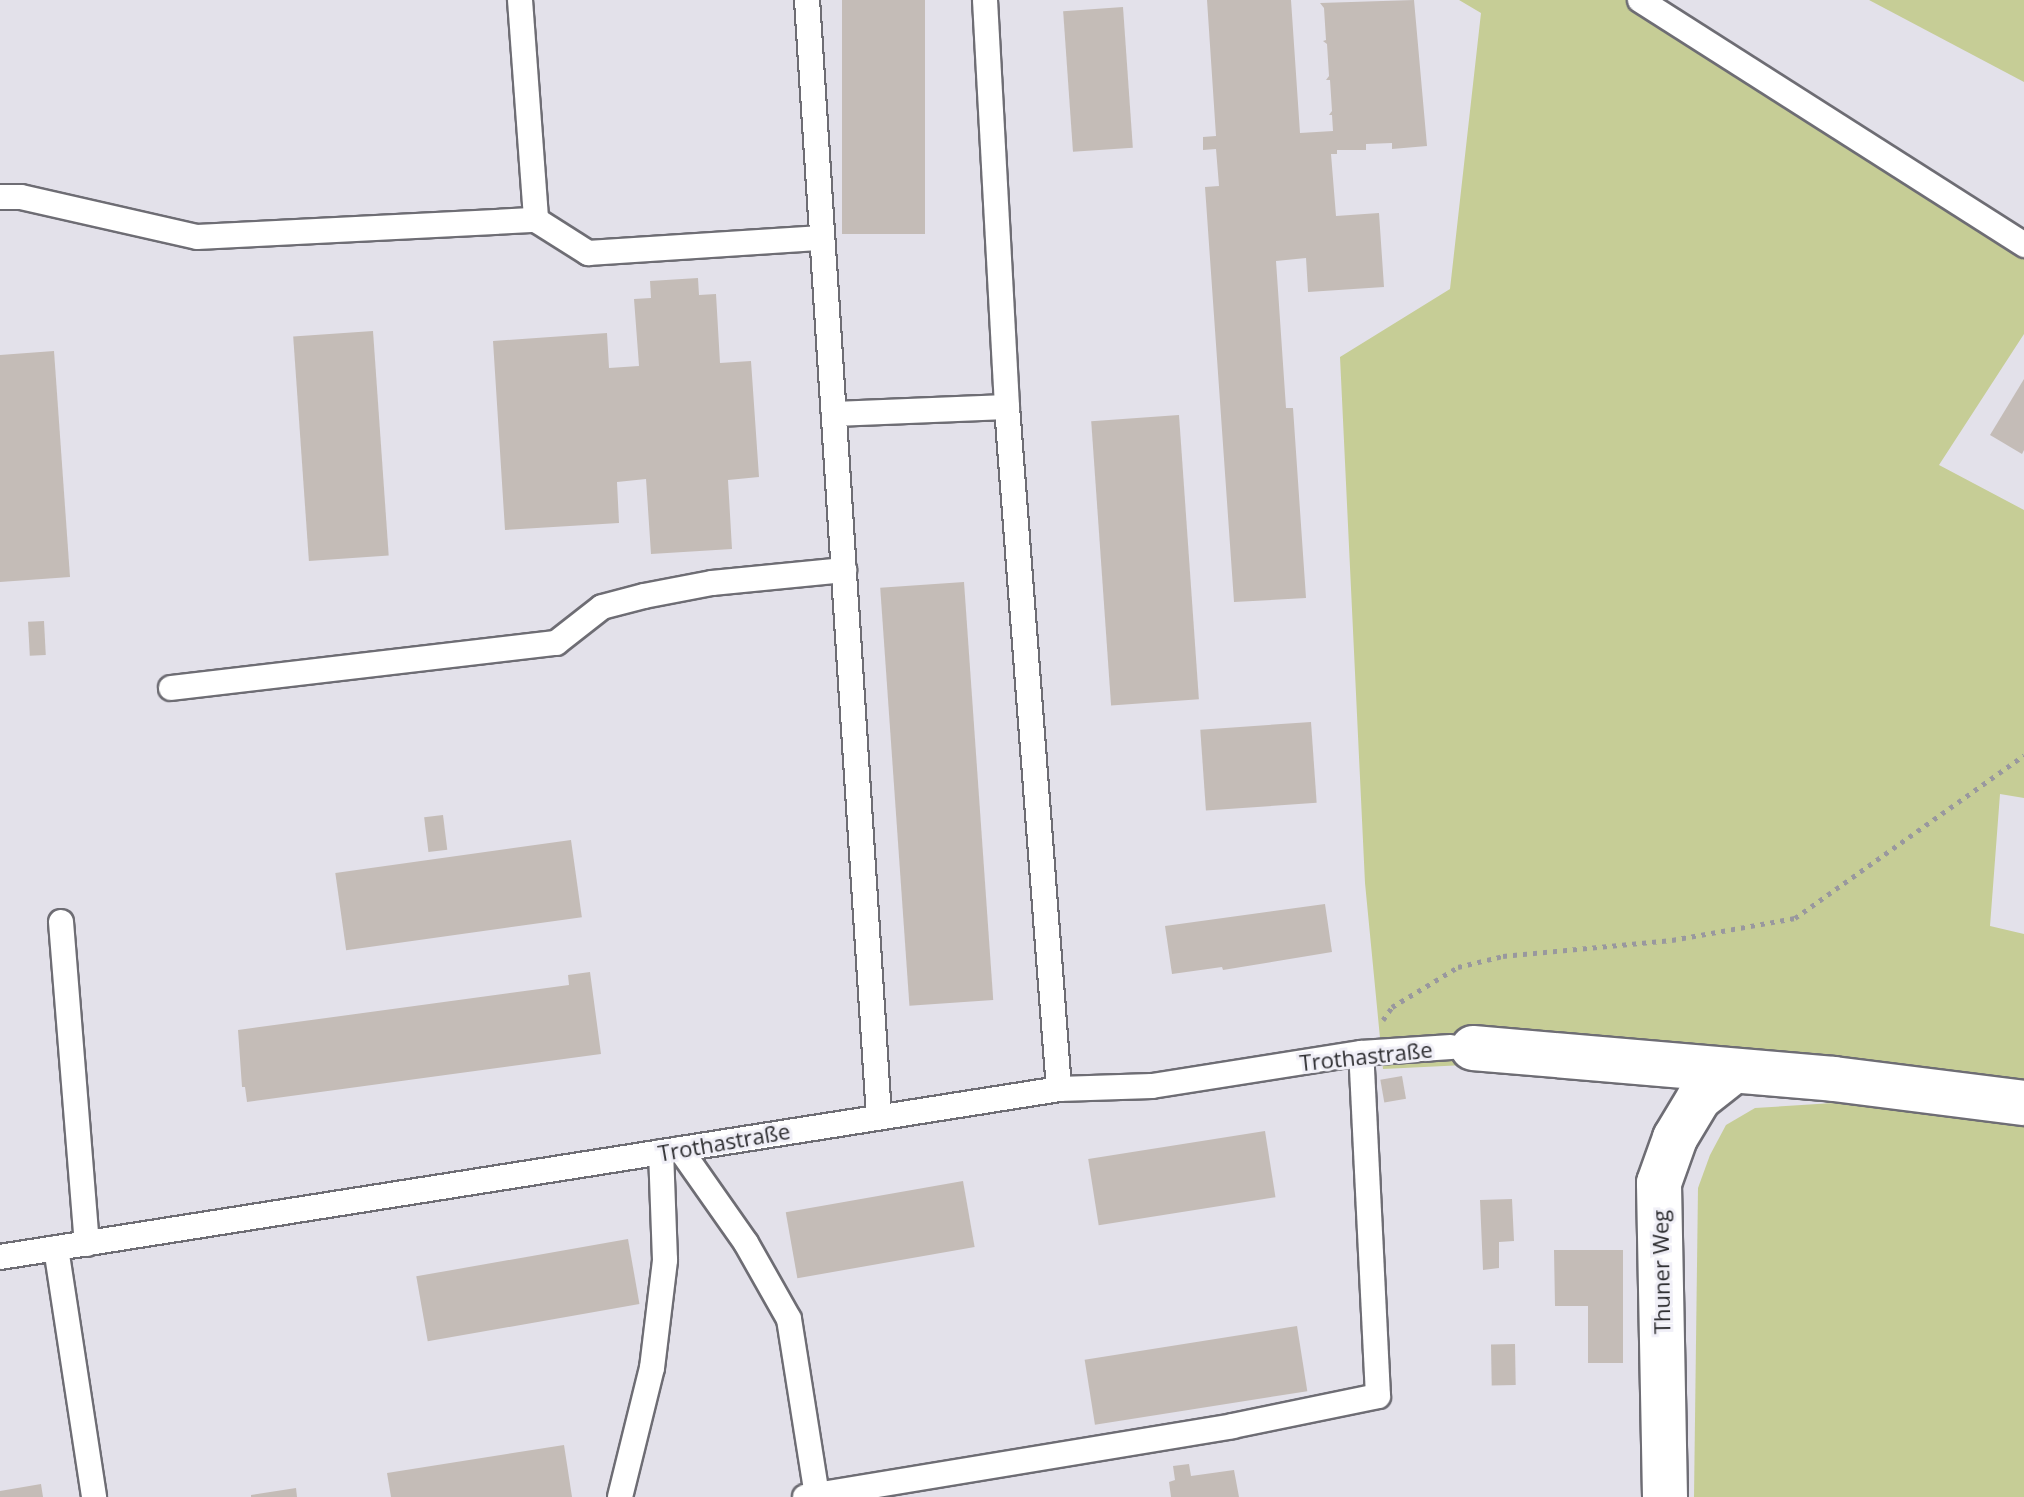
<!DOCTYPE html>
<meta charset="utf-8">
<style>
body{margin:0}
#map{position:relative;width:2024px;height:1497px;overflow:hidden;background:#e3e1ea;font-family:"Open Sans",sans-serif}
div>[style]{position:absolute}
.green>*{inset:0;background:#c6cd96}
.building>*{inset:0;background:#c4bcb7;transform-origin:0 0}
.path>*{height:5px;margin-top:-2.5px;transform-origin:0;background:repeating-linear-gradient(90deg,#99989e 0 4px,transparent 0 10px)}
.roads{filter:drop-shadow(2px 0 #6e6d74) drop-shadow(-2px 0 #6e6d74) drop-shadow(0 2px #6e6d74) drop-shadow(0 -2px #6e6d74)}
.service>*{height:24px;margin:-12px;padding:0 12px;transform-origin:12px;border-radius:12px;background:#fff}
.minor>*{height:44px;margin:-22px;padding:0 22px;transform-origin:22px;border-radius:22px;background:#fff}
span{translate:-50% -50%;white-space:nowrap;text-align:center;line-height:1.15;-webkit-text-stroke:6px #f0eff7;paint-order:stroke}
.street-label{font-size:22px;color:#2d2d30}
</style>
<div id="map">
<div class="green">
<i style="clip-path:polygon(1459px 0,1640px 0,2024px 245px,2024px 334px,1939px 465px,2024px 510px,2024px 798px,2000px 794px,1990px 926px,2024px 934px,2024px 1081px,1773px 1050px,1383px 1069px,1365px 883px,1340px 357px,1450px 289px,1481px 13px)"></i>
<i style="clip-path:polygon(1869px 0,2024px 0,2024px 82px)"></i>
<i style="clip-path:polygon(1833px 1103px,2024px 1125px,2024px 1497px,1694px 1497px,1698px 1188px,1710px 1155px,1726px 1125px,1755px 1108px)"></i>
</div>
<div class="building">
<i style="left:842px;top:0;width:83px;height:234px"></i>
<i style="clip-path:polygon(1207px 0,1291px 0,1300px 133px,1333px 131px,1332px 115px,1329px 115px,1332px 111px,1330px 80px,1326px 80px,1329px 76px,1327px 44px,1323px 41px,1326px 40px,1324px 8px,1320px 3px,1414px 0,1427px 146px,1392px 149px,1392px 143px,1366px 144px,1366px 150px,1337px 150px,1337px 154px,1331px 154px,1336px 216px,1379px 213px,1384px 287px,1308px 292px,1306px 258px,1276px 261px,1286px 408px,1293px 408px,1306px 598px,1234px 602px,1205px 187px,1219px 186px,1216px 149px,1203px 150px,1203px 137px,1216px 136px)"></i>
<i style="left:1123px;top:7px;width:141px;height:60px;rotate:86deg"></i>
<i style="clip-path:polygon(698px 278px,699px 295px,716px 294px,720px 363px,751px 361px,759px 477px,728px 480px,732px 549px,651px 554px,646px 479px,617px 482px,619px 523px,505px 530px,493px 341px,607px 333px,609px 368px,639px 366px,634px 299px,651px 298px,650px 281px)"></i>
<i style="left:373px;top:331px;width:225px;height:80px;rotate:86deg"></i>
<i style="clip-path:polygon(54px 351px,70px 577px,0 582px,0 355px)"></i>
<i style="clip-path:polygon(2024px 379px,2024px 450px,2022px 454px,1990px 435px)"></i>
<i style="left:1179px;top:415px;width:285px;height:88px;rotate:86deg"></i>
<i style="left:964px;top:582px;width:419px;height:84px;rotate:86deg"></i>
<i style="left:44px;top:621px;width:34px;height:16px;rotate:87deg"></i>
<i style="left:1311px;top:722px;width:81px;height:111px;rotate:86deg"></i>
<i style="left:443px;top:815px;width:35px;height:19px;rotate:83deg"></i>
<i style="left:571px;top:840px;width:78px;height:238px;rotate:82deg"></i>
<i style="clip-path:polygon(1325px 904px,1332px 952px,1223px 970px,1222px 967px,1172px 974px,1165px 926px)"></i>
<i style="clip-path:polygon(590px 972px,601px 1054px,247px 1102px,245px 1087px,242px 1087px,238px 1030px,569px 985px,568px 975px)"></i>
<i style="left:1402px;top:1076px;width:23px;height:22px;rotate:80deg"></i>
<i style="left:1265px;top:1131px;width:67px;height:179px;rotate:81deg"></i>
<i style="left:963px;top:1181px;width:67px;height:180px;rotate:80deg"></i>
<i style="clip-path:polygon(1512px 1199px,1514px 1241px,1499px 1242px,1499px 1268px,1483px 1270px,1480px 1200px)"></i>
<i style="left:628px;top:1239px;width:66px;height:215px;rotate:80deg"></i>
<i style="clip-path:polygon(1554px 1250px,1623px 1250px,1623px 1363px,1588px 1363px,1588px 1306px,1555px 1306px)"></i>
<i style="left:1297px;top:1326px;width:66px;height:215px;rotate:81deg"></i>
<i style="left:1515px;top:1344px;width:41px;height:24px;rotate:89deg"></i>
<i style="clip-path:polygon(564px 1445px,572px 1497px,391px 1497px,387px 1473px)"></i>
<i style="clip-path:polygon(1189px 1464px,1191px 1476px,1234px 1470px,1239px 1497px,1171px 1497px,1169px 1482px,1175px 1480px,1173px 1466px)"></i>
<i style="clip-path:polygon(41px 1484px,43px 1497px,0 1497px,0 1491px)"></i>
<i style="clip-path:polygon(296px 1488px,297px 1497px,251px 1497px,251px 1495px)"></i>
</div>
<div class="path">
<i style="left:1383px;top:1020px;width:16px;rotate:-55deg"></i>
<i style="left:1392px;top:1007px;width:77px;rotate:-31.2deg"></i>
<i style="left:1458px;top:967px;width:46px;rotate:-13.7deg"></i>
<i style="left:1503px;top:956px;width:170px;rotate:-5.4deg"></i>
<i style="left:1672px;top:940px;width:125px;rotate:-10.1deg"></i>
<i style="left:1795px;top:918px;width:281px;rotate:-35.4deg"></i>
</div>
<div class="roads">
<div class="service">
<i style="left:520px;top:0;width:221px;rotate:85.8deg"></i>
<i style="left:536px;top:220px;width:62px;rotate:32.4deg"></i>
<i style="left:588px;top:253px;width:234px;rotate:-3.7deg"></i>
<i style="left:807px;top:0;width:1118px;rotate:86.31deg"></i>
<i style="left:985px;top:0;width:408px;rotate:86.9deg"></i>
<i style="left:1007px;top:407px;width:684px;rotate:85.64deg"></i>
<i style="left:1640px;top:0;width:456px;rotate:32.5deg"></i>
<i style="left:0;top:197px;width:21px"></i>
<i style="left:21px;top:197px;width:180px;rotate:12.8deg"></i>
<i style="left:197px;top:237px;width:339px;rotate:-2.9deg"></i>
<i style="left:834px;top:414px;width:173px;rotate:-2.3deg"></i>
<i style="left:171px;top:688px;width:388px;rotate:-6.7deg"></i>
<i style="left:556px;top:643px;width:58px;rotate:-38deg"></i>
<i style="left:602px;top:607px;width:43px;rotate:-14.7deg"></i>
<i style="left:644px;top:596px;width:69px;rotate:-10.8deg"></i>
<i style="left:712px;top:583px;width:133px;rotate:-5.6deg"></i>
<i style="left:61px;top:922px;width:323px;rotate:85.4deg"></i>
<i style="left:680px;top:1149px;width:115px;rotate:54.9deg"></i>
<i style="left:746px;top:1243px;width:87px;rotate:60.5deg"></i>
<i style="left:789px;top:1319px;width:178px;rotate:81deg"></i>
<i style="left:56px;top:1248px;width:252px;rotate:81.3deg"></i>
<i style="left:0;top:1257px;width:1072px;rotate:-9.01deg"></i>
<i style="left:1059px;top:1089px;width:93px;rotate:-1.8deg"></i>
<i style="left:1152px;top:1086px;width:212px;rotate:-9deg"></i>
<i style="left:1361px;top:1053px;width:90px;rotate:-3.8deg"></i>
<i style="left:620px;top:1497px;width:133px;rotate:-76.1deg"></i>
<i style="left:652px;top:1368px;width:109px;rotate:-83.1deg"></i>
<i style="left:665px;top:1260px;width:108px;rotate:-92.1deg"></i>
<i style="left:805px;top:1497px;width:433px;rotate:-9.4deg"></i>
<i style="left:1232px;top:1426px;width:149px;rotate:-11.6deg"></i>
<i style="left:1378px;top:1396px;width:343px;rotate:-92.8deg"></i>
</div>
<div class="minor">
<i style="left:1473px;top:1048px;width:362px;rotate:4.9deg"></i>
<i style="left:1834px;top:1079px;width:192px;rotate:7.2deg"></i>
<i style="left:1665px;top:1497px;width:314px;rotate:-91.1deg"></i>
<i style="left:1659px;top:1183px;width:48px;rotate:-70.4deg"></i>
<i style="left:1675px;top:1138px;width:47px;rotate:-59deg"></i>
<i style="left:1699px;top:1098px;width:42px;rotate:-38.2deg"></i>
</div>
</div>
<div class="street-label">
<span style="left:1366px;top:1056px;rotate:-6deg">Trothastraße</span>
<span style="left:724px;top:1142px;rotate:-10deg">Trothastraße</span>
<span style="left:1661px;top:1272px;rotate:-91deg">Thuner Weg</span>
</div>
</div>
